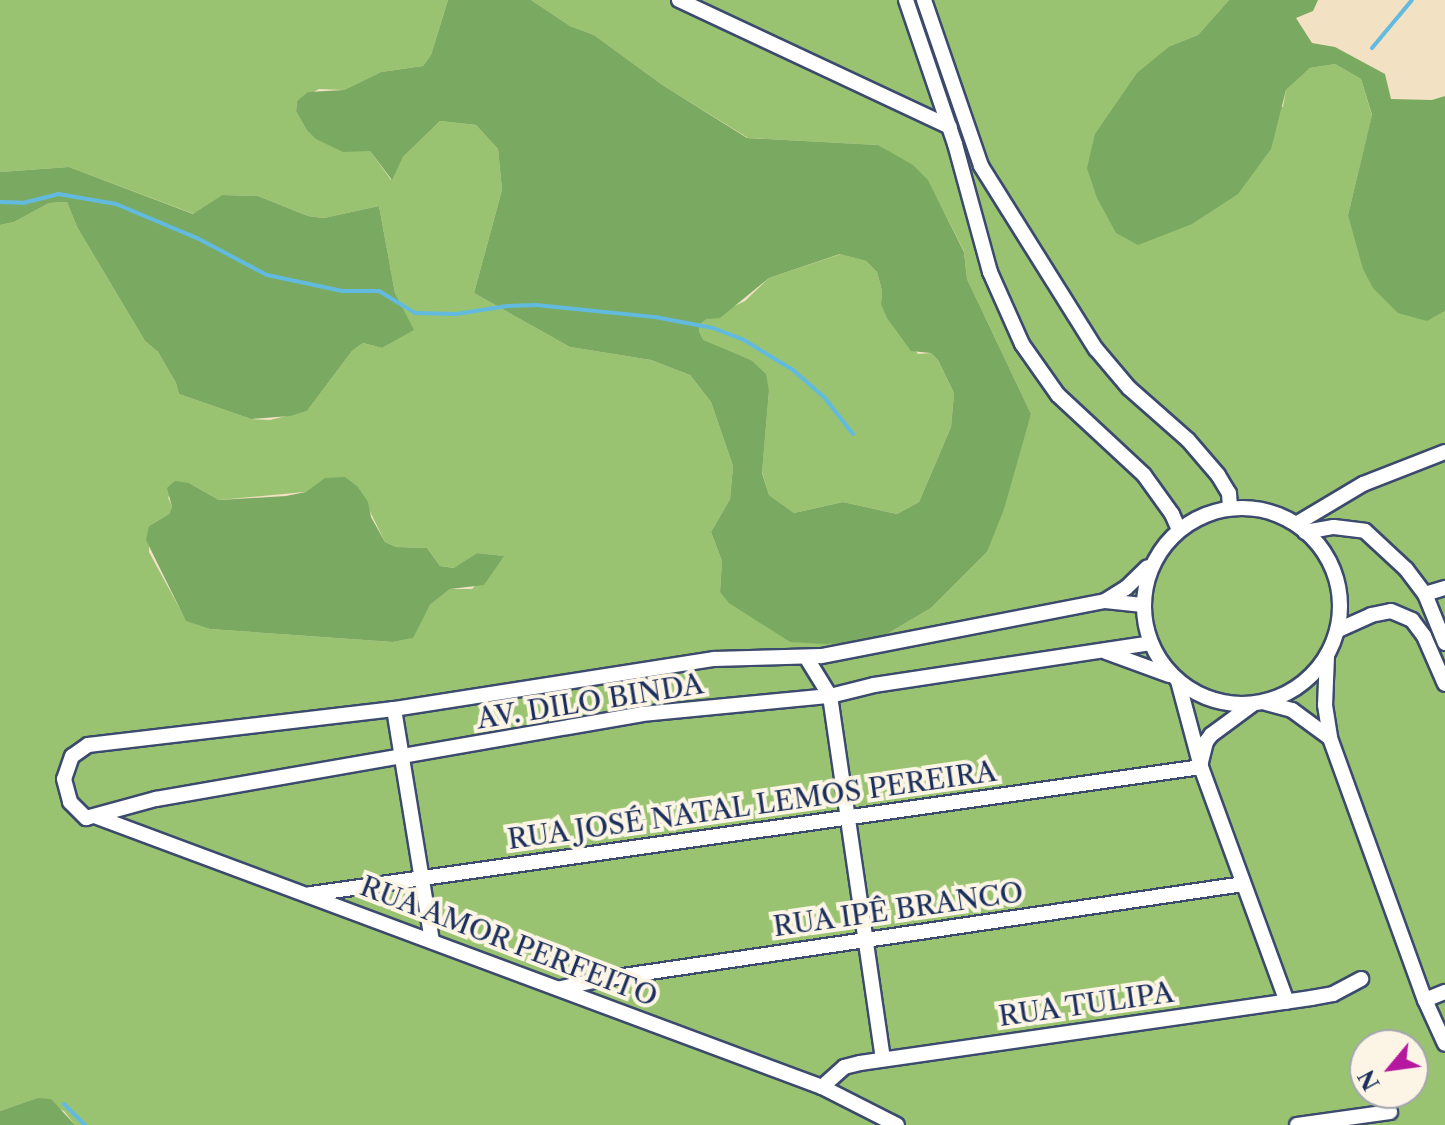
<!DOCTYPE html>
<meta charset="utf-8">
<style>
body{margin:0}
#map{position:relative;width:1445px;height:1125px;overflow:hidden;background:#f3e1c3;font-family:"Libre Caslon Text",serif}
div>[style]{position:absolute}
.green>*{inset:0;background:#99c370}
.forest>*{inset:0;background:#7aa962}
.stream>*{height:4px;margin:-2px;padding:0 2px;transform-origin:2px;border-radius:2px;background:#62bbdf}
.roads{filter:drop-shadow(2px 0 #3b4a6d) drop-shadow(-2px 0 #3b4a6d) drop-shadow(0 2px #3b4a6d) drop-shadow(0 -2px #3b4a6d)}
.minor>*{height:14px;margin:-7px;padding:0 7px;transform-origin:7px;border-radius:7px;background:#fff}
.minor>.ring{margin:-7px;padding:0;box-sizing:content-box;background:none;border:14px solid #fff;border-radius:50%}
span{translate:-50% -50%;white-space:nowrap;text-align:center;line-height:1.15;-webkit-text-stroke:8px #fcf5e5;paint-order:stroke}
.street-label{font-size:28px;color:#1b2f5e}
.north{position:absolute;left:1349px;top:1029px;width:80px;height:80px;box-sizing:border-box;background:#fcf5e5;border:2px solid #a2a6af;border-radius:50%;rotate:241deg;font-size:22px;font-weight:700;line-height:32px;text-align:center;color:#1b2f5e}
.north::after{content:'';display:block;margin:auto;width:28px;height:36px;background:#b5179e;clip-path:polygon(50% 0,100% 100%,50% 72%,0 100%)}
</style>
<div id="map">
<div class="green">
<i style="clip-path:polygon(evenodd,0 0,448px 0,431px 55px,423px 66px,381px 72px,344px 90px,319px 89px,297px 101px,296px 111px,306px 129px,343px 151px,370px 151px,391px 180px,403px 157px,440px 121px,476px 125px,498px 149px,502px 190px,474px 293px,570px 347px,651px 360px,690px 375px,711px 402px,733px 466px,730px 499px,711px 532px,722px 561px,720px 592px,790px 642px,875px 641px,931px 608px,987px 552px,1031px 414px,967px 279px,964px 251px,928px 181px,878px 145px,748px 138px,661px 84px,594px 35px,570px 26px,531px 0,1229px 0,1198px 35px,1170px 46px,1283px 107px,1286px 90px,1310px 68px,1335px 64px,1361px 79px,1372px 116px,1348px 215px,1426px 321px,1445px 311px,1445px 1125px,75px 1125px,64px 1111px,37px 1098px,0 1111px,0 225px,14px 222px,49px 203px,67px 202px,77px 227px,145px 341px,158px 352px,176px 383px,179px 394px,251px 419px,270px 420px,307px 411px,352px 351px,363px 343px,382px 348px,413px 330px,395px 293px,379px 206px,324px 218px,308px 216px,258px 196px,222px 195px,194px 214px,69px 167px,0 172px,0 0,189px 483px,219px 500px,358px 487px,385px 542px,396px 547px,427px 548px,440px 566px,455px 568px,477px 553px,503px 556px,472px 589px,450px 589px,430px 605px,412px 638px,393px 642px,210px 629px,186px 620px,149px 552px,149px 526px,169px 514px,172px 507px,168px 497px,189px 483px,0 0,1365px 1045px,1413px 1045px,1413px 1093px,1365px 1093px,1365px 1045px)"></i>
<i style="clip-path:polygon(841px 254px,866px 261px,877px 272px,882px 291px,881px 304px,918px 354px,931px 353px,938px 360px,954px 393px,951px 427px,919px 502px,897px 514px,843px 502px,794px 513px,769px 495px,762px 472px,769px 391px,751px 360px,703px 341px,699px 331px,700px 324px,707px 319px,745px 301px,769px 278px)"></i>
</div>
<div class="forest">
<i style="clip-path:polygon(evenodd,448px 0,531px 0,570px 26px,594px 35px,661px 84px,747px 138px,878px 145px,913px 165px,928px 180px,964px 252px,967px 279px,1031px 414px,1004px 509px,987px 552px,931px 608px,875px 641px,826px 644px,790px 642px,729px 603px,720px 592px,722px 561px,711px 532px,730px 499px,733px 466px,711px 402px,690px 375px,651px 360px,570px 347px,474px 293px,502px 190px,498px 149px,476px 125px,440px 121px,403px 157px,392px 180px,370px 151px,343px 152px,316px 139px,306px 129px,296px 111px,297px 101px,308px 92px,344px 90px,381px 72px,423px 66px,431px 55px,448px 0,840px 254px,866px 261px,877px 272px,882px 291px,881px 304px,887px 318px,911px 351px,931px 353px,938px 360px,954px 393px,951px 427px,919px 502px,897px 514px,843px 502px,794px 513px,769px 495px,762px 473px,769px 391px,766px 374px,751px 360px,703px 340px,699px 331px,700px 324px,707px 319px,720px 318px,769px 278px,840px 254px)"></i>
<i style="clip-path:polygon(1229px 0,1318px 0,1313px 11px,1296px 18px,1312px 43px,1335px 47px,1385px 74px,1391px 99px,1432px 100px,1445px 96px,1445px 311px,1427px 321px,1398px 313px,1373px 288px,1363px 269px,1348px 215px,1372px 115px,1361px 79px,1335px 64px,1310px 68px,1286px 90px,1271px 149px,1238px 194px,1192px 224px,1138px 245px,1116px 233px,1097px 198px,1087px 168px,1095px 134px,1137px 73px,1170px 46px,1198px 35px)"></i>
<i style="clip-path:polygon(69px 167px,193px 214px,222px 195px,258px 196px,308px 216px,324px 218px,379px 206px,395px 293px,414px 330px,382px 348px,363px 343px,352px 351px,307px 411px,290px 416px,251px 419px,179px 394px,176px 383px,158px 352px,145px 341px,77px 227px,67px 202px,49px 203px,14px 222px,0 225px,0 172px)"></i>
<i style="clip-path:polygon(345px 477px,358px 487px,368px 502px,371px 517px,385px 542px,396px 547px,427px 548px,440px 566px,454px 568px,477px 553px,504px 556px,484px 585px,450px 589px,430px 605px,413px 638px,393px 642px,210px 629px,186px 621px,146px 540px,149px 526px,169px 514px,172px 507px,167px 488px,175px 481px,189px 483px,219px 500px,286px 496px,306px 492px,325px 478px)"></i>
<i style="clip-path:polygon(37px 1098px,51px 1099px,75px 1125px,0 1125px,0 1111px)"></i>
</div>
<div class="stream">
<i style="left:1372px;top:48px;width:62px;rotate:-50.2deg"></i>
<i style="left:0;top:202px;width:23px;rotate:2deg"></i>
<i style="left:23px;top:203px;width:36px;rotate:-14deg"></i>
<i style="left:58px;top:194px;width:59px;rotate:9.8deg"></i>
<i style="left:116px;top:204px;width:88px;rotate:22.8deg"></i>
<i style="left:197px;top:238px;width:79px;rotate:27.9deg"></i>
<i style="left:267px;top:275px;width:77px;rotate:12deg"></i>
<i style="left:342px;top:291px;width:37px"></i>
<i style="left:379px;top:291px;width:42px;rotate:31.4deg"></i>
<i style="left:415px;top:313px;width:41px;rotate:1.4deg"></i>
<i style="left:456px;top:314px;width:52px;rotate:-8.9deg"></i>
<i style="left:507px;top:306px;width:29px;rotate:-2deg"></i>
<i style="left:536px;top:305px;width:120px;rotate:5.8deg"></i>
<i style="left:655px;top:317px;width:59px;rotate:10.7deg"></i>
<i style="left:713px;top:328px;width:33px;rotate:21deg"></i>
<i style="left:744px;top:340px;width:57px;rotate:31.5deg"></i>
<i style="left:793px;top:370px;width:41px;rotate:41.1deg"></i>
<i style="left:824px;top:397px;width:47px;rotate:51.9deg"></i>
<i style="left:64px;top:1104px;width:30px;rotate:45deg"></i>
</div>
<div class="roads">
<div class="minor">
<i style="left:679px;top:0;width:299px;rotate:25.1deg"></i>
<i style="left:906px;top:0;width:152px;rotate:71.2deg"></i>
<i style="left:955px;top:144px;width:133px;rotate:74.7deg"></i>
<i style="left:990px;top:272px;width:79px;rotate:66deg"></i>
<i style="left:1022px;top:344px;width:62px;rotate:54.8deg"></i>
<i style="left:1058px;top:395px;width:117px;rotate:42.9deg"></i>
<i style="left:1144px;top:475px;width:48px;rotate:54.3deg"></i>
<i style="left:1172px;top:514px;width:17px;rotate:66deg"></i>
<i style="left:924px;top:0;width:176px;rotate:71deg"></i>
<i style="left:981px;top:166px;width:216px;rotate:57.9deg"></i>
<i style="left:1096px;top:349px;width:51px;rotate:49.8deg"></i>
<i style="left:1129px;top:388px;width:79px;rotate:41.4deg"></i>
<i style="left:1188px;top:440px;width:46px;rotate:49.4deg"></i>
<i style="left:1218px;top:475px;width:21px;rotate:59deg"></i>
<i style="left:1229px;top:493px;width:15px;rotate:86deg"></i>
<i class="ring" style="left:1144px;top:508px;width:182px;height:182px"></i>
<i style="left:1296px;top:524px;width:78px;rotate:-30.8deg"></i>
<i style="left:1363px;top:484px;width:88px;rotate:-21.3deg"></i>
<i style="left:1305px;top:532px;width:29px;rotate:-10deg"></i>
<i style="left:1334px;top:527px;width:31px;rotate:7deg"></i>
<i style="left:1365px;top:531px;width:56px;rotate:42.8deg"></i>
<i style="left:1406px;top:569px;width:31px;rotate:53deg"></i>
<i style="left:1425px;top:594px;width:53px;rotate:67.8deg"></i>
<i style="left:1425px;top:594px;width:21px;rotate:-17deg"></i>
<i style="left:1105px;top:601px;width:25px;rotate:-32deg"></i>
<i style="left:1126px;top:588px;width:30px;rotate:-44deg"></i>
<i style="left:1143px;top:605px;width:38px;rotate:-174deg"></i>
<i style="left:1105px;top:601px;width:289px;rotate:169deg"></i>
<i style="left:821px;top:656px;width:107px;rotate:178.4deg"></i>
<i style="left:714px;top:659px;width:324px;rotate:171.1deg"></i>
<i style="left:394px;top:709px;width:308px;rotate:173.3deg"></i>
<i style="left:88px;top:745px;width:19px;rotate:145deg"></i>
<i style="left:72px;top:756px;width:24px;rotate:109deg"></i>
<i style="left:64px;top:779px;width:24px;rotate:75deg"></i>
<i style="left:70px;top:802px;width:23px;rotate:45deg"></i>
<i style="left:86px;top:818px;width:73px;rotate:-15.2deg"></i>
<i style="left:156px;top:799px;width:493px;rotate:-9.9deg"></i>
<i style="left:642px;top:714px;width:189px;rotate:-5.5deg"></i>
<i style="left:830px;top:696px;width:45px;rotate:-14deg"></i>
<i style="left:874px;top:685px;width:280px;rotate:-8.6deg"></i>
<i style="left:1338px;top:630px;width:36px;rotate:-24deg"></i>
<i style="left:1371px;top:615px;width:20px;rotate:-11deg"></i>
<i style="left:1391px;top:611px;width:23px;rotate:23deg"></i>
<i style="left:1412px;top:620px;width:20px;rotate:53deg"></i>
<i style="left:1424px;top:636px;width:52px;rotate:66.4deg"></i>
<i style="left:1106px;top:652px;width:67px;rotate:20.1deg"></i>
<i style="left:1327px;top:656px;width:49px;rotate:92.3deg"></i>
<i style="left:1325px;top:705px;width:33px;rotate:81deg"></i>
<i style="left:1330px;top:738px;width:279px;rotate:70.1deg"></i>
<i style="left:1425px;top:1000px;width:48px;rotate:65.6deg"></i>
<i style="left:806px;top:657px;width:46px;rotate:58.4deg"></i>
<i style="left:830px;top:696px;width:367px;rotate:81.7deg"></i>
<i style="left:1178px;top:681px;width:89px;rotate:75deg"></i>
<i style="left:1201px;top:767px;width:250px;rotate:69.9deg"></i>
<i style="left:1266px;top:703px;width:27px;rotate:15deg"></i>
<i style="left:1292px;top:710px;width:47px;rotate:36.4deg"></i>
<i style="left:394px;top:709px;width:235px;rotate:80.7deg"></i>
<i style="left:1201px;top:762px;width:21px;rotate:-76deg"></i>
<i style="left:1206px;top:742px;width:9px;rotate:-54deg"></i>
<i style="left:1211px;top:735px;width:52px;rotate:-36.4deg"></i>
<i style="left:97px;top:817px;width:774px;rotate:20.43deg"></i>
<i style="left:822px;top:1087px;width:84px;rotate:26.9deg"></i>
<i style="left:311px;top:894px;width:899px;rotate:-8.12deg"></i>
<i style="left:561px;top:988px;width:43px;rotate:-12.1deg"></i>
<i style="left:603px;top:979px;width:647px;rotate:-8.44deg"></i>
<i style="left:1425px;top:1000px;width:22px;rotate:-22deg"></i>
<i style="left:822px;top:1087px;width:30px;rotate:-42deg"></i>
<i style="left:844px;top:1067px;width:16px;rotate:-14deg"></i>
<i style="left:860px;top:1063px;width:456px;rotate:-8.2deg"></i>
<i style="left:1311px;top:998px;width:22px;rotate:-10deg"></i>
<i style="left:1333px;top:994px;width:32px;rotate:-28deg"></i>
<i style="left:1297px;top:1125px;width:94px;rotate:-8deg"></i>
</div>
</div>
<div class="street-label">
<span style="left:590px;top:701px;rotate:-9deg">AV. DILO BINDA</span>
<span style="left:752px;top:805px;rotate:-8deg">RUA JOSÉ NATAL LEMOS PEREIRA</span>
<span style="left:898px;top:909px;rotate:-8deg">RUA IPÊ BRANCO</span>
<span style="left:509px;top:941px;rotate:21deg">RUA AMOR PERFEITO</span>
<span style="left:1086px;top:1004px;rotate:-8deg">RUA TULIPA</span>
</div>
<div class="north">N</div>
</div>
